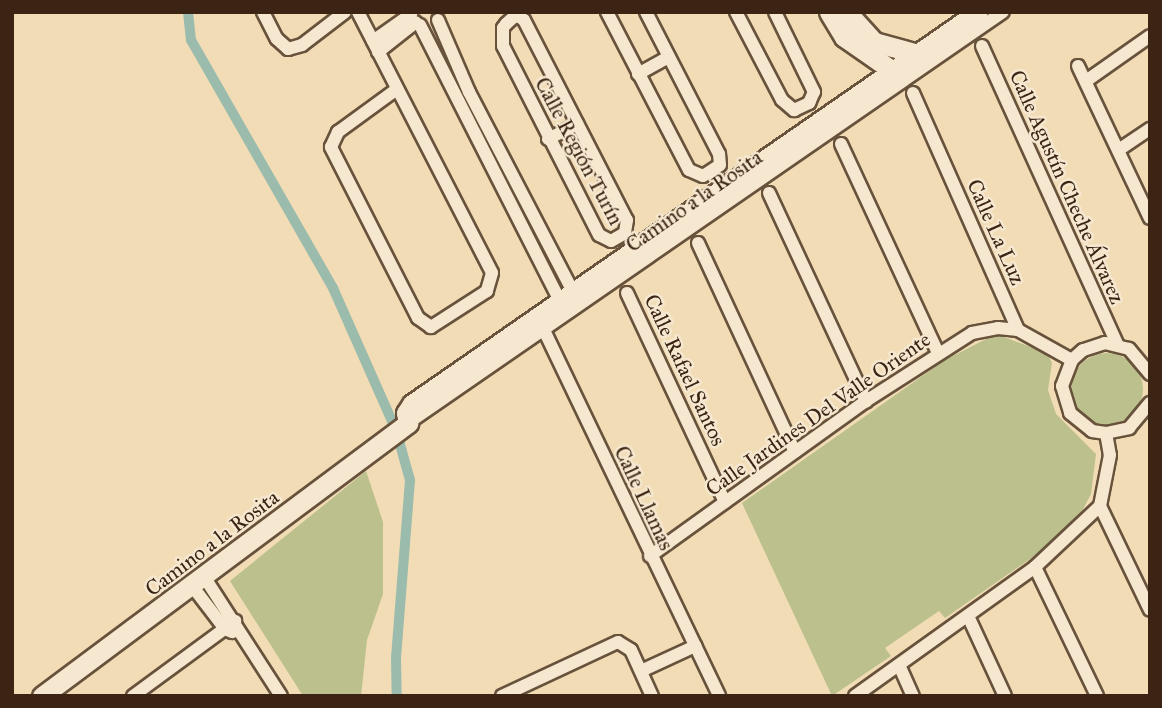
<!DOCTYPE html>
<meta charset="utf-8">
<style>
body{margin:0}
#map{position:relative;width:1162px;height:708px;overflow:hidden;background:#f1dcb6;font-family:"IM FELL Great Primer",serif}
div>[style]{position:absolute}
.green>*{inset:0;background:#bcc08c}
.round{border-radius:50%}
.canal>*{height:10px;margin:-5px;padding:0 5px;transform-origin:5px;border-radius:5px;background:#9bbcac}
.roads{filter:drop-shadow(2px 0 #68523c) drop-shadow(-2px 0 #68523c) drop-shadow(0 2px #68523c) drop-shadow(0 -2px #68523c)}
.street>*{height:12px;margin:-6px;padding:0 6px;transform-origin:6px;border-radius:6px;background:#f6e8d0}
.secondary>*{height:19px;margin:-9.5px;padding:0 9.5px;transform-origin:9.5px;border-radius:9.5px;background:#f6e8d0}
span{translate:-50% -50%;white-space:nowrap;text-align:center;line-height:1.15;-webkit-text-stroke:5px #f6e8d0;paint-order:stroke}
.street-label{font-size:21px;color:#3b2413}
.frame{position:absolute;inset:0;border:14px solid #3b2413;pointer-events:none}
</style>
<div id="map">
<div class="green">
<i style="clip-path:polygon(996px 334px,1047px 353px,1052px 363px,1048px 390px,1056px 414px,1096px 454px,1091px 494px,1080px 515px,1056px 541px,945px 618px,939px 611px,885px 648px,891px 656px,832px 696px,742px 503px,945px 360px)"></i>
<i class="round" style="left:1071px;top:353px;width:72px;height:72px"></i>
<i style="clip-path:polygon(366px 471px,383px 522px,383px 594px,367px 640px,361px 696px,303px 696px,230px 581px)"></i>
</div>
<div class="canal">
<i style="left:188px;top:12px;width:28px;rotate:84deg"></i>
<i style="left:191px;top:40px;width:286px;rotate:60.2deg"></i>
<i style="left:333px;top:288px;width:155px;rotate:66.1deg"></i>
<i style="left:396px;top:430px;width:52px;rotate:74.4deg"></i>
<i style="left:410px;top:480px;width:178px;rotate:94.5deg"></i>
<i style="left:396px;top:657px;width:39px;rotate:89deg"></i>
</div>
<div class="roads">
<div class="street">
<i style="left:263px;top:12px;width:30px;rotate:63deg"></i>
<i style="left:277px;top:39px;width:15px;rotate:42deg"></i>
<i style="left:288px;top:49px;width:15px;rotate:-16deg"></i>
<i style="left:302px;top:45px;width:54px;rotate:-37.5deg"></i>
<i style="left:358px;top:12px;width:293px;rotate:62.8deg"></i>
<i style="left:492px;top:273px;width:19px;rotate:106deg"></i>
<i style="left:487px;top:291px;width:67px;rotate:147.3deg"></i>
<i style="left:431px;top:327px;width:16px;rotate:-145deg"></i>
<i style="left:418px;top:318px;width:192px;rotate:-117deg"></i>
<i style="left:331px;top:147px;width:17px;rotate:-65deg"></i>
<i style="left:338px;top:132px;width:73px;rotate:-36.1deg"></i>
<i style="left:515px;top:12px;width:3px;rotate:72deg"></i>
<i style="left:516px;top:15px;width:9px;rotate:32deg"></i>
<i style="left:524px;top:20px;width:225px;rotate:62.8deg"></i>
<i style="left:627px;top:220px;width:13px;rotate:99deg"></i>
<i style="left:625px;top:233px;width:16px;rotate:150deg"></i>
<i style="left:611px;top:241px;width:13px;rotate:-153deg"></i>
<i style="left:599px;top:235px;width:212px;rotate:-116.9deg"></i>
<i style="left:503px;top:46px;width:18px;rotate:-90deg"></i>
<i style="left:503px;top:28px;width:5px;rotate:-53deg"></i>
<i style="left:506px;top:24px;width:13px;rotate:-42deg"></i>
<i style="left:516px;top:15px;width:4px;rotate:-45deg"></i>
<i style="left:607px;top:12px;width:178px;rotate:62.6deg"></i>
<i style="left:689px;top:170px;width:15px;rotate:23deg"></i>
<i style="left:703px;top:176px;width:20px;rotate:-33deg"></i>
<i style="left:720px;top:165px;width:11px;rotate:-95deg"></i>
<i style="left:719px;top:154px;width:160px;rotate:-117.2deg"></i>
<i style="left:736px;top:12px;width:99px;rotate:62.4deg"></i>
<i style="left:782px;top:100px;width:16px;rotate:40deg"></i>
<i style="left:794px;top:110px;width:17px;rotate:-25deg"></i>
<i style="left:809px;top:103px;width:12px;rotate:-66deg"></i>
<i style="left:814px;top:92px;width:89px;rotate:-116deg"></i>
<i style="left:438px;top:20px;width:78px;rotate:66.7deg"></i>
<i style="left:469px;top:92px;width:225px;rotate:62.5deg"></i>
<i style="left:420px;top:25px;width:309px;rotate:63.1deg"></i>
<i style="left:373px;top:41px;width:47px;rotate:-35.4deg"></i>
<i style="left:982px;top:46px;width:327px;rotate:65.6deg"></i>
<i style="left:378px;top:52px;width:48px;rotate:-38.3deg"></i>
<i style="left:1078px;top:66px;width:168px;rotate:64.7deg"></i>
<i style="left:638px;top:74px;width:35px;rotate:-29deg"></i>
<i style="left:1086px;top:81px;width:78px;rotate:-35.1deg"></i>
<i style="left:913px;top:93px;width:259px;rotate:66.1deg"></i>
<i style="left:548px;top:139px;width:33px;rotate:-27deg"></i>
<i style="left:841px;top:144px;width:230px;rotate:65.1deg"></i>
<i style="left:1120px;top:149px;width:36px;rotate:-34deg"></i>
<i style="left:769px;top:193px;width:230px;rotate:65deg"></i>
<i style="left:698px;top:243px;width:230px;rotate:65.1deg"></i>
<i style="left:627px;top:293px;width:231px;rotate:64.9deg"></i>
<i style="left:542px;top:326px;width:410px;rotate:64.4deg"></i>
<i style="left:1150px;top:374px;width:33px;rotate:-130deg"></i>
<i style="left:1129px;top:349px;width:25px;rotate:-166deg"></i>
<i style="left:1105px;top:343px;width:23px;rotate:162deg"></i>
<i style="left:1083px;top:350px;width:15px;rotate:138deg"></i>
<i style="left:1072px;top:360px;width:28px;rotate:111deg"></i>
<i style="left:1062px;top:386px;width:28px;rotate:73deg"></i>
<i style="left:1070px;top:413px;width:28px;rotate:39deg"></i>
<i style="left:1092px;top:431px;width:14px;rotate:8deg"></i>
<i style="left:1106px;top:433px;width:24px;rotate:-12deg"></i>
<i style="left:1129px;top:428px;width:33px;rotate:-50deg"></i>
<i style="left:408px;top:423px;width:723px;rotate:-34.64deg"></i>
<i style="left:1106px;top:433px;width:22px;rotate:80deg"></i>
<i style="left:1110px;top:455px;width:52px;rotate:101.1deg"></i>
<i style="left:1100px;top:506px;width:115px;rotate:64.3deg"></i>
<i style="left:650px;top:556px;width:266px;rotate:-35.7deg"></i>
<i style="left:866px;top:401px;width:126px;rotate:-32.7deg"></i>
<i style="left:972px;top:333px;width:26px;rotate:-11deg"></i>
<i style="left:998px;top:328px;width:20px;rotate:6deg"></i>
<i style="left:1018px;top:330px;width:62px;rotate:29.1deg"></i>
<i style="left:1035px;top:567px;width:143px;rotate:64.3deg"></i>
<i style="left:205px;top:578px;width:140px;rotate:57.2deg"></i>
<i style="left:193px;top:587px;width:53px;rotate:52.7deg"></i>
<i style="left:225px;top:629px;width:8px;rotate:23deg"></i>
<i style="left:968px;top:616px;width:88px;rotate:65.2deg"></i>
<i style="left:899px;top:665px;width:34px;rotate:66deg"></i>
<i style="left:641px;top:671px;width:60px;rotate:-24.8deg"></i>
<i style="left:133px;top:696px;width:127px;rotate:-36.3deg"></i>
<i style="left:502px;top:696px;width:128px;rotate:-25deg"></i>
<i style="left:618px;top:642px;width:15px;rotate:32deg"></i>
<i style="left:631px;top:650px;width:51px;rotate:65.5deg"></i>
<i style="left:855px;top:696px;width:221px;rotate:-35.6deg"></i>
<i style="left:1035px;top:567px;width:89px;rotate:-43.2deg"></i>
</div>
<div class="secondary">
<i style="left:829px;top:12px;width:29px;rotate:59deg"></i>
<i style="left:844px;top:37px;width:60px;rotate:34.8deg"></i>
<i style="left:847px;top:12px;width:40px;rotate:48deg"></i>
<i style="left:874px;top:42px;width:46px;rotate:15.3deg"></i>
<i style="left:42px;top:696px;width:457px;rotate:-36.7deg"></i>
<i style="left:408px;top:423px;width:10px;rotate:-101deg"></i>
<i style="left:406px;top:413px;width:11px;rotate:-56deg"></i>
<i style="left:412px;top:404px;width:688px;rotate:-34.71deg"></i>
</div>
</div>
<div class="street-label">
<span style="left:579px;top:151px;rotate:62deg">Calle Región Turín</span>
<span style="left:1067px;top:187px;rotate:66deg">Calle Agustín Cheche Álvarez</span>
<span style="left:694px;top:201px;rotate:-35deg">Camino a la Rosita</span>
<span style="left:996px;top:232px;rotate:66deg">Calle La Luz</span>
<span style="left:685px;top:370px;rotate:65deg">Calle Rafael Santos</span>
<span style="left:818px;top:414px;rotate:-35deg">Calle Jardines Del Valle Oriente</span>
<span style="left:644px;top:498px;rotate:65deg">Calle Llamas</span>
<span style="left:212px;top:543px;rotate:-37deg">Camino a la Rosita</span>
</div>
<div class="frame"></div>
</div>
